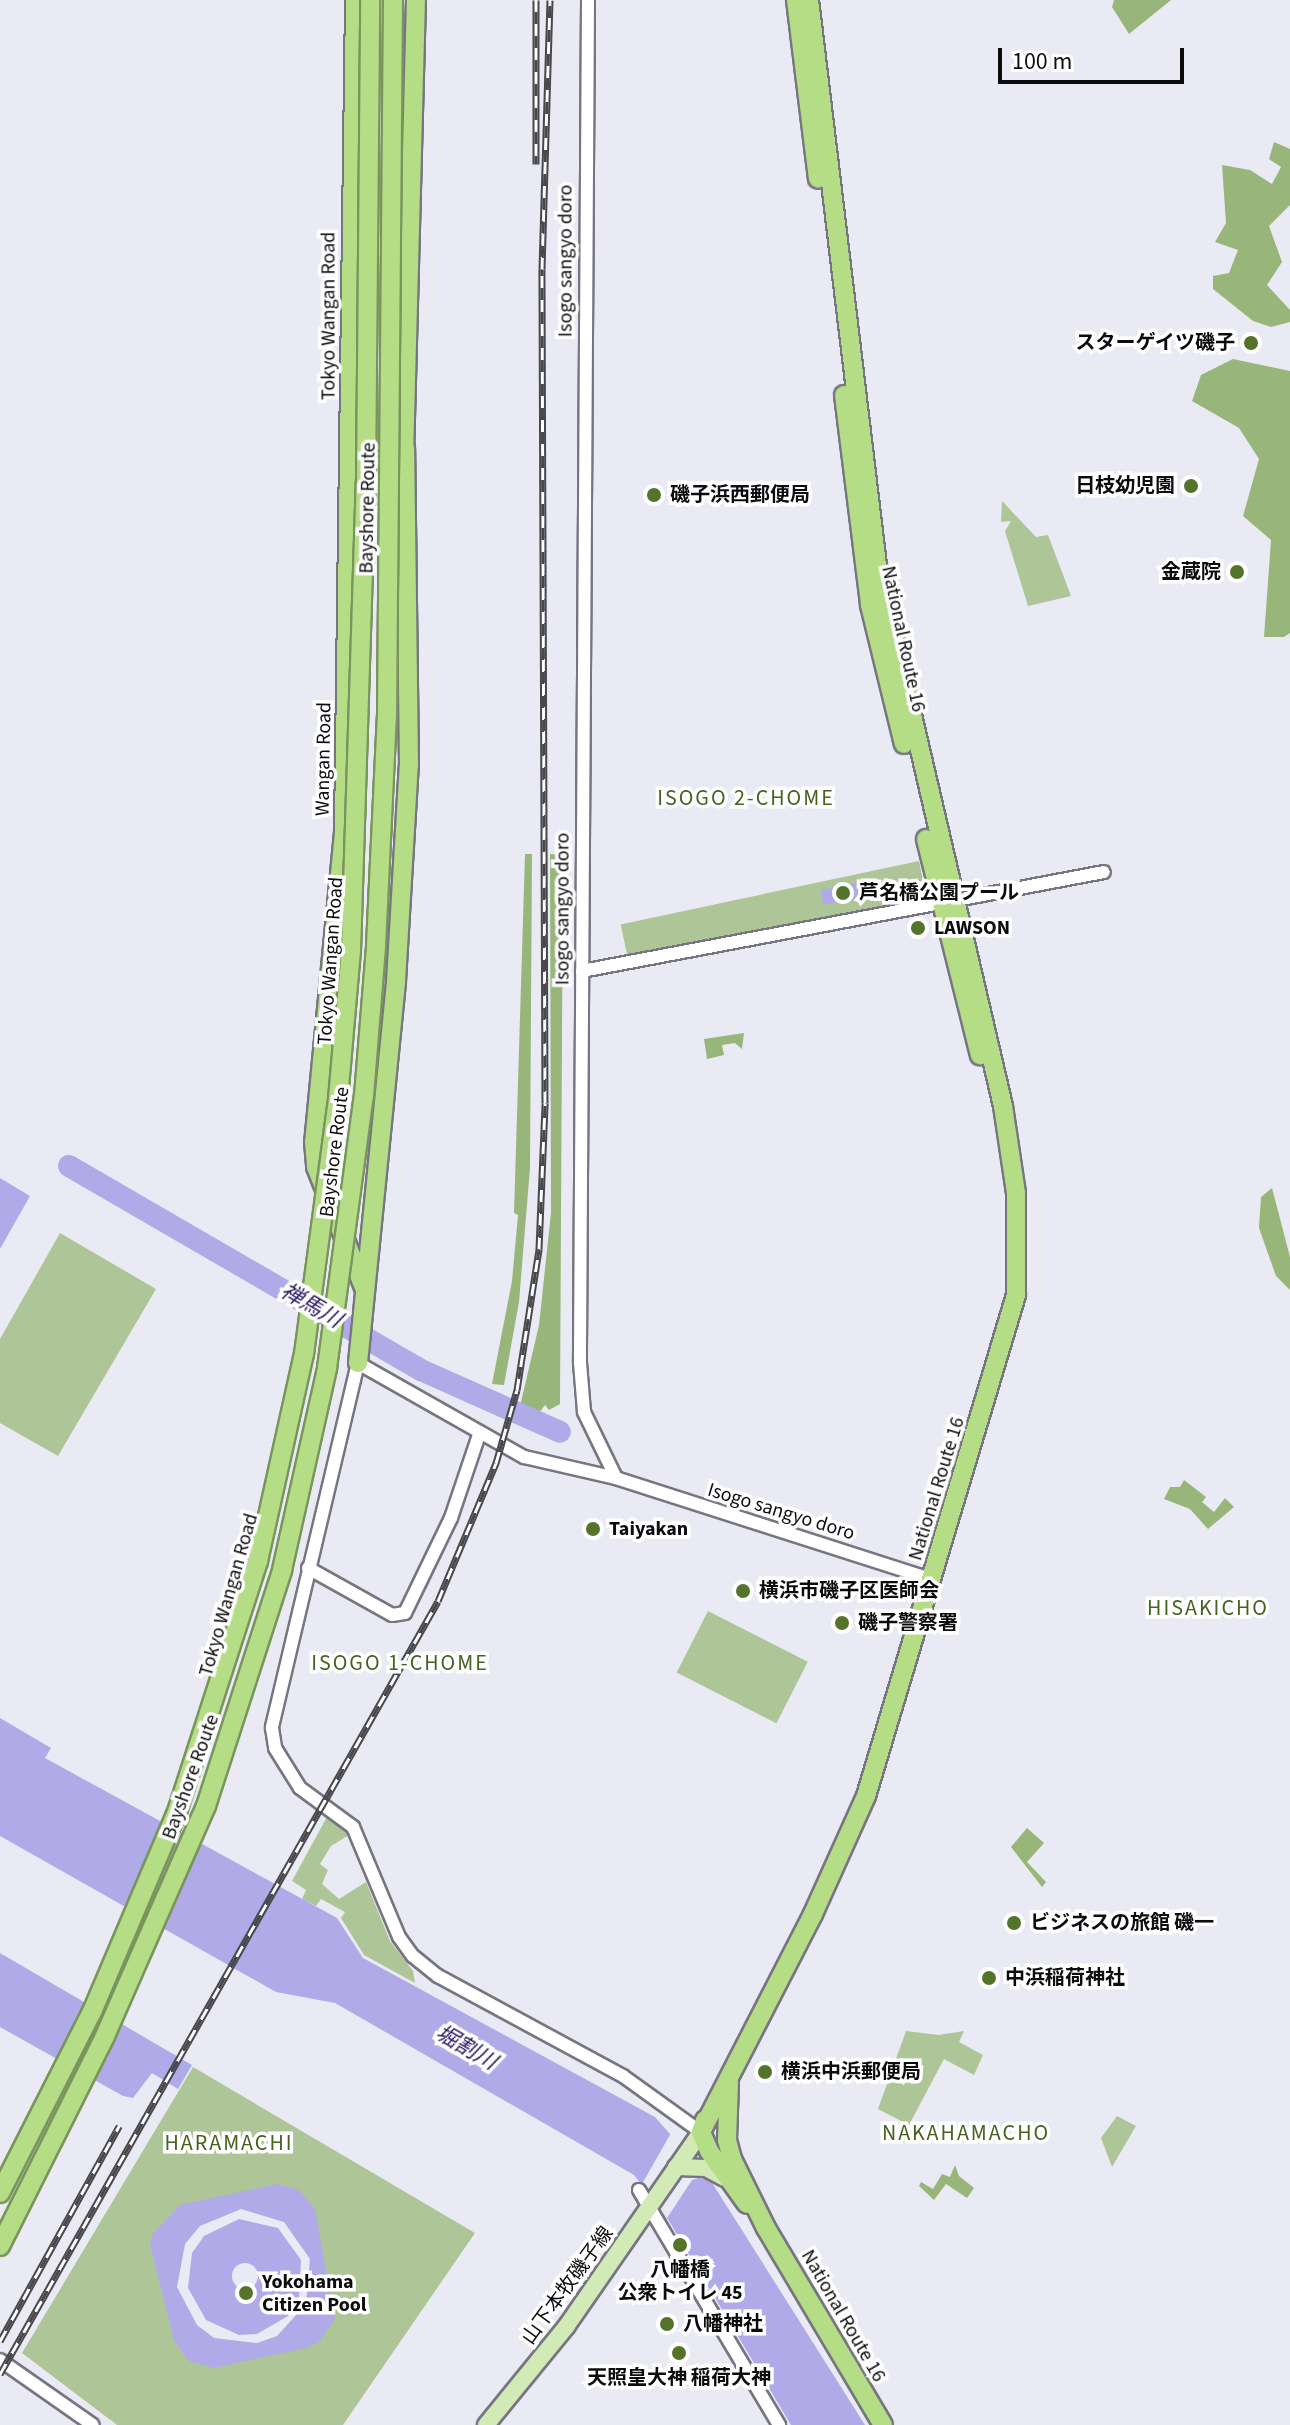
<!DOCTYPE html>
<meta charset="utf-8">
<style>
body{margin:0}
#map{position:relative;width:1290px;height:2425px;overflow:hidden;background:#eaeaf5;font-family:"Source Sans 3","Noto Sans JP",sans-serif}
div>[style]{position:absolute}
.green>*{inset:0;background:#aec597;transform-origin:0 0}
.forest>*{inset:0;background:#98b679}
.water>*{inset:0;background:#b0aae9;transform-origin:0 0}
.pier>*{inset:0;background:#eaeaf5}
.round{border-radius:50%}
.river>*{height:22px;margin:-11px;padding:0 11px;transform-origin:11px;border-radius:11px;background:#b0aae9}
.roads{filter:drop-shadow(2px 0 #777680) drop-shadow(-2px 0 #777680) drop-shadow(0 2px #777680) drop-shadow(0 -2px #777680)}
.minor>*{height:12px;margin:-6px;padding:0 6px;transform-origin:6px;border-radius:6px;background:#fff}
.major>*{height:16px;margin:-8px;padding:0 8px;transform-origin:8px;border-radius:8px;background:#d2ebb6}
.highway>*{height:18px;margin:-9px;padding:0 9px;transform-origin:9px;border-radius:9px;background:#b4dd86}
.rail>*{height:7px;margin-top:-3.5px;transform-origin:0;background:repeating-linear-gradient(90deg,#fff 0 12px,#47474c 0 24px);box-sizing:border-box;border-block:2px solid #47474c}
.bridges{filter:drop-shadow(2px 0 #79945c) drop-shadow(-2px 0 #79945c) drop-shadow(0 2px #79945c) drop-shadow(0 -2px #79945c)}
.highway-bridge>*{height:18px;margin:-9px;padding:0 9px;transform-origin:9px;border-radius:9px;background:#b4dd86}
.dots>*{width:22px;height:22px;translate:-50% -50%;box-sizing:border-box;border:4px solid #fff;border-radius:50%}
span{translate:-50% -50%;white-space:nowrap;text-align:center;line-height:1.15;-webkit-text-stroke:7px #fff;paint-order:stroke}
.street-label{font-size:20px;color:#0c0c0f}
.poi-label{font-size:20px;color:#0c0c0f;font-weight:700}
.right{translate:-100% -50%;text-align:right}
.left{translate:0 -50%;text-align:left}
.neighbourhood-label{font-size:22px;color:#45621f;letter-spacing:2px}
.water-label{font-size:22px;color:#29175f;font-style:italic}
.scale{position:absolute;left:998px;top:48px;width:186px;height:36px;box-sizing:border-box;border:4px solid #0c0c0f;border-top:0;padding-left:10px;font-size:24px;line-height:28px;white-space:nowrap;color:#0c0c0f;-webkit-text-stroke:6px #fff;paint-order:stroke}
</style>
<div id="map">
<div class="green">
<i style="clip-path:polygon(1002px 501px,1036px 537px,1048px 535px,1071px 596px,1028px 606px,1005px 531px,1011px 521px,1001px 522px)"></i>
<i style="left:919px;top:861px;width:38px;height:305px;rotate:78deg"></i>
<i style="clip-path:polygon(60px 1233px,156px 1289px,58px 1456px,0 1423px,0 1339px)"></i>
<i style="left:708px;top:1611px;width:112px;height:69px;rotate:27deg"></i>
<i style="clip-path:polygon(328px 1815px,349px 1835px,331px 1846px,320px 1864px,328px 1870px,322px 1884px,339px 1899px,366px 1882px,390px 1941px,413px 1971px,415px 1983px,364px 1955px,341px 1918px,345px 1912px,321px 1899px,316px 1906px,302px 1899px,306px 1890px,292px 1881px)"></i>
<i style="clip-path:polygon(906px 2031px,939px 2035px,964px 2031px,959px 2042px,983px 2055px,974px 2075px,944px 2059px,909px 2125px,878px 2109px)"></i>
<i style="clip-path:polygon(193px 2067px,475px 2233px,343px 2425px,117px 2425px,22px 2353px)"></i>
<i style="clip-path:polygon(1117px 2116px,1136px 2126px,1112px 2167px,1101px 2138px)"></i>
</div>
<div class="forest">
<i style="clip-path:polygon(1114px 0,1171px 0,1129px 34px,1112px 7px)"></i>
<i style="clip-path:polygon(1274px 142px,1290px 149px,1290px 205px,1269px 226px,1282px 262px,1267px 285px,1290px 310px,1290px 322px,1271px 327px,1253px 321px,1213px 289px,1213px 276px,1229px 273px,1238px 250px,1215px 242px,1226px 223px,1222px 165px,1250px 170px,1272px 184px,1281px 167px,1269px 159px)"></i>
<i style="clip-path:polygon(1233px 359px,1290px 371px,1290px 633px,1284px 637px,1264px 637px,1271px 540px,1243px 516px,1259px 459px,1239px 428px,1192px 401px,1201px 375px)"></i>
<i style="clip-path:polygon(525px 854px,532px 854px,530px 1168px,519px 1302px,504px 1385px,492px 1384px,512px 1281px,518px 1215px,514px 1213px)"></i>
<i style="clip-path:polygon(550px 854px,563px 855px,560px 1404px,549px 1410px,545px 1405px,529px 1426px,517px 1419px,539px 1325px,551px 1213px)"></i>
<i style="clip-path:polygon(744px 1033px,742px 1049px,735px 1043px,722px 1045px,724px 1055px,707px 1059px,704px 1039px)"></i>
<i style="clip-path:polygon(1272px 1188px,1290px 1257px,1290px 1290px,1276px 1276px,1259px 1228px,1261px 1197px)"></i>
<i style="clip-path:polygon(1184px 1480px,1206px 1497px,1202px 1502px,1214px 1512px,1225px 1498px,1234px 1507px,1208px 1529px,1190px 1509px,1164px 1499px,1170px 1487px,1180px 1487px)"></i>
<i style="clip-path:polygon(1027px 1828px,1044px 1843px,1027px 1862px,1046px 1882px,1042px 1887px,1011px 1847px)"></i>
<i style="clip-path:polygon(955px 2165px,959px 2176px,974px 2188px,967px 2198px,946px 2184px,934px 2200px,919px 2186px,921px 2182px,933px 2189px,942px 2174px,950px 2177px)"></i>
</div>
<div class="water">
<i style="left:862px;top:882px;width:15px;height:42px;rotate:79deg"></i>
<i style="clip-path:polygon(0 1178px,30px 1196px,0 1249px)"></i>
<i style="clip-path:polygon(0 1718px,51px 1748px,45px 1758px,337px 1918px,363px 1958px,655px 2117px,709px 2178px,865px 2425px,791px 2425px,669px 2221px,634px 2175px,335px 2003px,276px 1992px,0 1836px)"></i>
<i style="clip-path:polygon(0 1953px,192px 2065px,178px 2089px,152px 2073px,133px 2098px,123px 2096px,0 2027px)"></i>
<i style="clip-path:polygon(277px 2184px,299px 2190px,315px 2209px,335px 2319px,319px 2342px,306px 2348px,214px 2368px,189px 2361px,174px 2341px,150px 2244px,153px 2233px,180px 2205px)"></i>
</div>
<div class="pier">
<i style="clip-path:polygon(671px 2133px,716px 2182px,704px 2176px,692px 2180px,667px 2218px,642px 2184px)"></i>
<i style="clip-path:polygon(evenodd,241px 2209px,284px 2222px,310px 2259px,306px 2304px,277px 2336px,257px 2343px,214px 2338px,197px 2325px,177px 2287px,185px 2244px,200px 2226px,241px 2209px,239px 2219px,278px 2228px,301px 2260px,299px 2299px,288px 2316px,257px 2334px,239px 2335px,206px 2320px,188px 2288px,192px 2253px,204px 2236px,239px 2219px)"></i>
<i class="round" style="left:232px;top:2263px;width:26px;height:26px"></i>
</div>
<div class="river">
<i style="left:69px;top:1166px;width:407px;rotate:30.1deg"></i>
<i style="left:421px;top:1370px;width:152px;rotate:24deg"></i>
</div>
<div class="roads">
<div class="minor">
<i style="left:588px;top:0;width:1363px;rotate:90.34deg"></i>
<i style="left:580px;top:1363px;width:49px;rotate:85.3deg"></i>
<i style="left:584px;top:1412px;width:73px;rotate:64.1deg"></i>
<i style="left:616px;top:1478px;width:333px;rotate:17.8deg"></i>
<i style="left:582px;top:971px;width:531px;rotate:-10.74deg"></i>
<i style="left:616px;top:1478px;width:94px;rotate:-167.1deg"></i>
<i style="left:524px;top:1457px;width:191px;rotate:-150.5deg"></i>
<i style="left:358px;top:1363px;width:375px;rotate:103.3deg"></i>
<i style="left:272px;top:1728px;width:20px;rotate:81deg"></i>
<i style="left:275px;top:1748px;width:47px;rotate:58deg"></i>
<i style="left:300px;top:1788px;width:66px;rotate:36.3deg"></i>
<i style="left:353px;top:1827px;width:119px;rotate:67.3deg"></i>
<i style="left:399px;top:1937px;width:24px;rotate:54deg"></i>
<i style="left:413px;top:1956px;width:32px;rotate:39deg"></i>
<i style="left:438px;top:1976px;width:210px;rotate:28.4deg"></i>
<i style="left:623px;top:2076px;width:96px;rotate:35.7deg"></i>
<i style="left:308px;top:1568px;width:96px;rotate:29.2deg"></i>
<i style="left:392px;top:1615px;width:13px;rotate:-9deg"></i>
<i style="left:405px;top:1613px;width:106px;rotate:-64.2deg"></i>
<i style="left:451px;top:1518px;width:88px;rotate:-71.4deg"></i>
<i style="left:639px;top:2190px;width:274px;rotate:59.2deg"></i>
<i style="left:0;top:2360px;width:113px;rotate:35deg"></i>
</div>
<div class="major">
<i style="left:676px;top:2167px;width:30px;rotate:2deg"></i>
<i style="left:706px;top:2168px;width:21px;rotate:28deg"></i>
<i style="left:486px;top:2425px;width:127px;rotate:-50.8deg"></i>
<i style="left:566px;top:2327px;width:237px;rotate:-55.3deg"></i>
</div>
<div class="highway">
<i style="left:355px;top:0;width:832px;rotate:90.76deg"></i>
<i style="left:344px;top:832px;width:311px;rotate:95.5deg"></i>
<i style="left:314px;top:1142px;width:25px;rotate:85deg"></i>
<i style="left:316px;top:1167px;width:132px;rotate:68.3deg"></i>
<i style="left:796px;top:0;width:180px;rotate:83deg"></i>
<i style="left:844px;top:395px;width:212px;rotate:82.9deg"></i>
<i style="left:870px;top:605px;width:143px;rotate:76.3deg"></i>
<i style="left:404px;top:457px;width:457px;rotate:-88.5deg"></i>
<i style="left:926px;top:839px;width:223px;rotate:76deg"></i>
<i style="left:358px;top:1363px;width:384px;rotate:-84.3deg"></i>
<i style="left:396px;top:981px;width:216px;rotate:-86.6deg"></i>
<i style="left:409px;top:765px;width:317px;rotate:-90.7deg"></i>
<i style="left:729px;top:2083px;width:57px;rotate:92deg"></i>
<i style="left:727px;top:2140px;width:20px;rotate:75deg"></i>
<i style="left:732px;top:2159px;width:77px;rotate:63.8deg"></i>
<i style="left:766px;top:2228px;width:229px;rotate:59.3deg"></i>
<i style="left:705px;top:2120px;width:13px;rotate:108deg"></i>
<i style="left:701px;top:2132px;width:21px;rotate:67deg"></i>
<i style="left:709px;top:2151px;width:65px;rotate:54.4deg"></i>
<i style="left:701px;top:2132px;width:245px;rotate:-62.8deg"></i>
<i style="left:813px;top:1914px;width:129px;rotate:-65.8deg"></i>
<i style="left:866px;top:1796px;width:523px;rotate:-73.33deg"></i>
<i style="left:1016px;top:1295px;width:102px;rotate:-90deg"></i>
<i style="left:1016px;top:1193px;width:88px;rotate:-98.5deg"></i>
<i style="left:1003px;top:1106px;width:555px;rotate:-103.11deg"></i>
<i style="left:877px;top:565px;width:569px;rotate:-96.86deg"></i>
</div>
</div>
<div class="rail">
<i style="left:536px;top:0;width:164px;rotate:90deg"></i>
<i style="left:0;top:2341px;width:246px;rotate:-61deg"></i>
<i style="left:0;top:2374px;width:888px;rotate:-60.46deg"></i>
<i style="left:438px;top:1601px;width:150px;rotate:-67.2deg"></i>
<i style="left:496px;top:1463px;width:76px;rotate:-74deg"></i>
<i style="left:517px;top:1390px;width:143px;rotate:-81.1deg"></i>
<i style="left:539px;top:1249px;width:146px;rotate:-87.6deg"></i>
<i style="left:545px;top:1103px;width:834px;rotate:-90.21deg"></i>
<i style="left:542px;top:269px;width:269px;rotate:-88.3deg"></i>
</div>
<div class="bridges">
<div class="highway-bridge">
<i style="left:0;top:2193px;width:203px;rotate:-63.1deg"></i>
<i style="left:92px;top:2012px;width:220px;rotate:-67deg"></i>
<i style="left:178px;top:1809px;width:261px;rotate:-72.1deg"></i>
<i style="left:258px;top:1561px;width:212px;rotate:-77.5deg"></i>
<i style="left:304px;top:1354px;width:257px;rotate:-82.4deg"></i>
<i style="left:338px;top:1099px;width:149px;rotate:-85deg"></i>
<i style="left:351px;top:951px;width:469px;rotate:-88.2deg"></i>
<i style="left:366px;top:482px;width:482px;rotate:-89.5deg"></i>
<i style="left:0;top:2246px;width:235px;rotate:-63.4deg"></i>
<i style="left:105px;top:2036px;width:251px;rotate:-66.3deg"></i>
<i style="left:206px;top:1806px;width:248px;rotate:-72.1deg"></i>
<i style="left:282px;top:1570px;width:207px;rotate:-77.4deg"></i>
<i style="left:327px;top:1368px;width:275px;rotate:-82.3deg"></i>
<i style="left:364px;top:1096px;width:150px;rotate:-85.4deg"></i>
<i style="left:376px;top:946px;width:230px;rotate:-87.3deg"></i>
<i style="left:387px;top:716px;width:716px;rotate:-89.52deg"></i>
</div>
</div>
<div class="dots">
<i style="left:1251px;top:343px;background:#54742b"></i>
<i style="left:1191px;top:486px;background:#54742b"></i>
<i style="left:654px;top:495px;background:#54742b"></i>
<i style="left:1237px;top:572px;background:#54742b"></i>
<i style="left:843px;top:893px;background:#54742b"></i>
<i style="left:918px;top:928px;background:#54742b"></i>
<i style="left:593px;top:1529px;background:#54742b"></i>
<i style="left:743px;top:1591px;background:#54742b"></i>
<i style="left:842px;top:1623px;background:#54742b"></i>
<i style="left:1014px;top:1923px;background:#54742b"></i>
<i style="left:989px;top:1978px;background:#54742b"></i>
<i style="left:765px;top:2072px;background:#54742b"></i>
<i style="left:680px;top:2245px;background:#54742b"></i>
<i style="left:246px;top:2293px;background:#54742b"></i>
<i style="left:667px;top:2324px;background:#54742b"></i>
<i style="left:679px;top:2353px;background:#54742b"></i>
</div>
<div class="street-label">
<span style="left:566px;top:261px;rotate:-90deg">Isogo sangyo doro</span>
<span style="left:329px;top:316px;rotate:-90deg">Tokyo Wangan Road</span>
<span style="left:368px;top:508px;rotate:-89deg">Bayshore Route</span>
<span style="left:903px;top:639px;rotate:78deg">National Route 16</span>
<span style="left:324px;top:759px;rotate:-89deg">Wangan Road</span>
<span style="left:563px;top:909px;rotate:-90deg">Isogo sangyo doro</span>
<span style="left:331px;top:961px;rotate:-86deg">Tokyo Wangan Road</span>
<span style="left:335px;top:1152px;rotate:-83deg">Bayshore Route</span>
<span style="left:937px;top:1489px;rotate:-73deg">National Route 16</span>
<span style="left:781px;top:1512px;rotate:17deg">Isogo sangyo doro</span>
<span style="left:229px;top:1595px;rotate:-74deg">Tokyo Wangan Road</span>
<span style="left:191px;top:1777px;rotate:-70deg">Bayshore Route</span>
<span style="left:568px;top:2286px;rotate:-54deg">山下本牧磯子線</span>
<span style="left:843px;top:2316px;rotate:60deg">National Route 16</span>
</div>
<div class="poi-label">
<span class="right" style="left:1235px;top:343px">スターゲイツ磯子</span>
<span class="right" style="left:1175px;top:486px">日枝幼児園</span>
<span class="left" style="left:670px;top:495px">磯子浜西郵便局</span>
<span class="right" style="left:1221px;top:572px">金蔵院</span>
<span class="left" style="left:859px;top:893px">芦名橋公園プール</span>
<span class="left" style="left:934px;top:928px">LAWSON</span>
<span class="left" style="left:609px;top:1529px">Taiyakan</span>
<span class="left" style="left:759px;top:1591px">横浜市磯子区医師会</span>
<span class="left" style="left:858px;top:1623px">磯子警察署</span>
<span class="left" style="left:1030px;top:1923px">ビジネスの旅館 磯一</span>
<span class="left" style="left:1005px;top:1978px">中浜稲荷神社</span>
<span class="left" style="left:781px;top:2072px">横浜中浜郵便局</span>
<span style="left:680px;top:2282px">八幡橋<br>公衆トイレ 45</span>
<span class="left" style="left:262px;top:2294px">Yokohama<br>Citizen Pool</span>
<span class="left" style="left:683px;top:2324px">八幡神社</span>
<span style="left:679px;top:2378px">天照皇大神 稲荷大神</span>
</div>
<div class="neighbourhood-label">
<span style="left:746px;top:799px">ISOGO 2-CHOME</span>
<span style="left:1208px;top:1609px">HISAKICHO</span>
<span style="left:400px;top:1664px">ISOGO 1-CHOME</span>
<span style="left:966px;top:2134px">NAKAHAMACHO</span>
<span style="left:229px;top:2144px">HARAMACHI</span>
</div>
<div class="water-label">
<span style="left:311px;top:1306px;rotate:30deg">禅馬川</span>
<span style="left:466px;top:2048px;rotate:30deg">堀割川</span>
</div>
<div class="scale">100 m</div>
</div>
